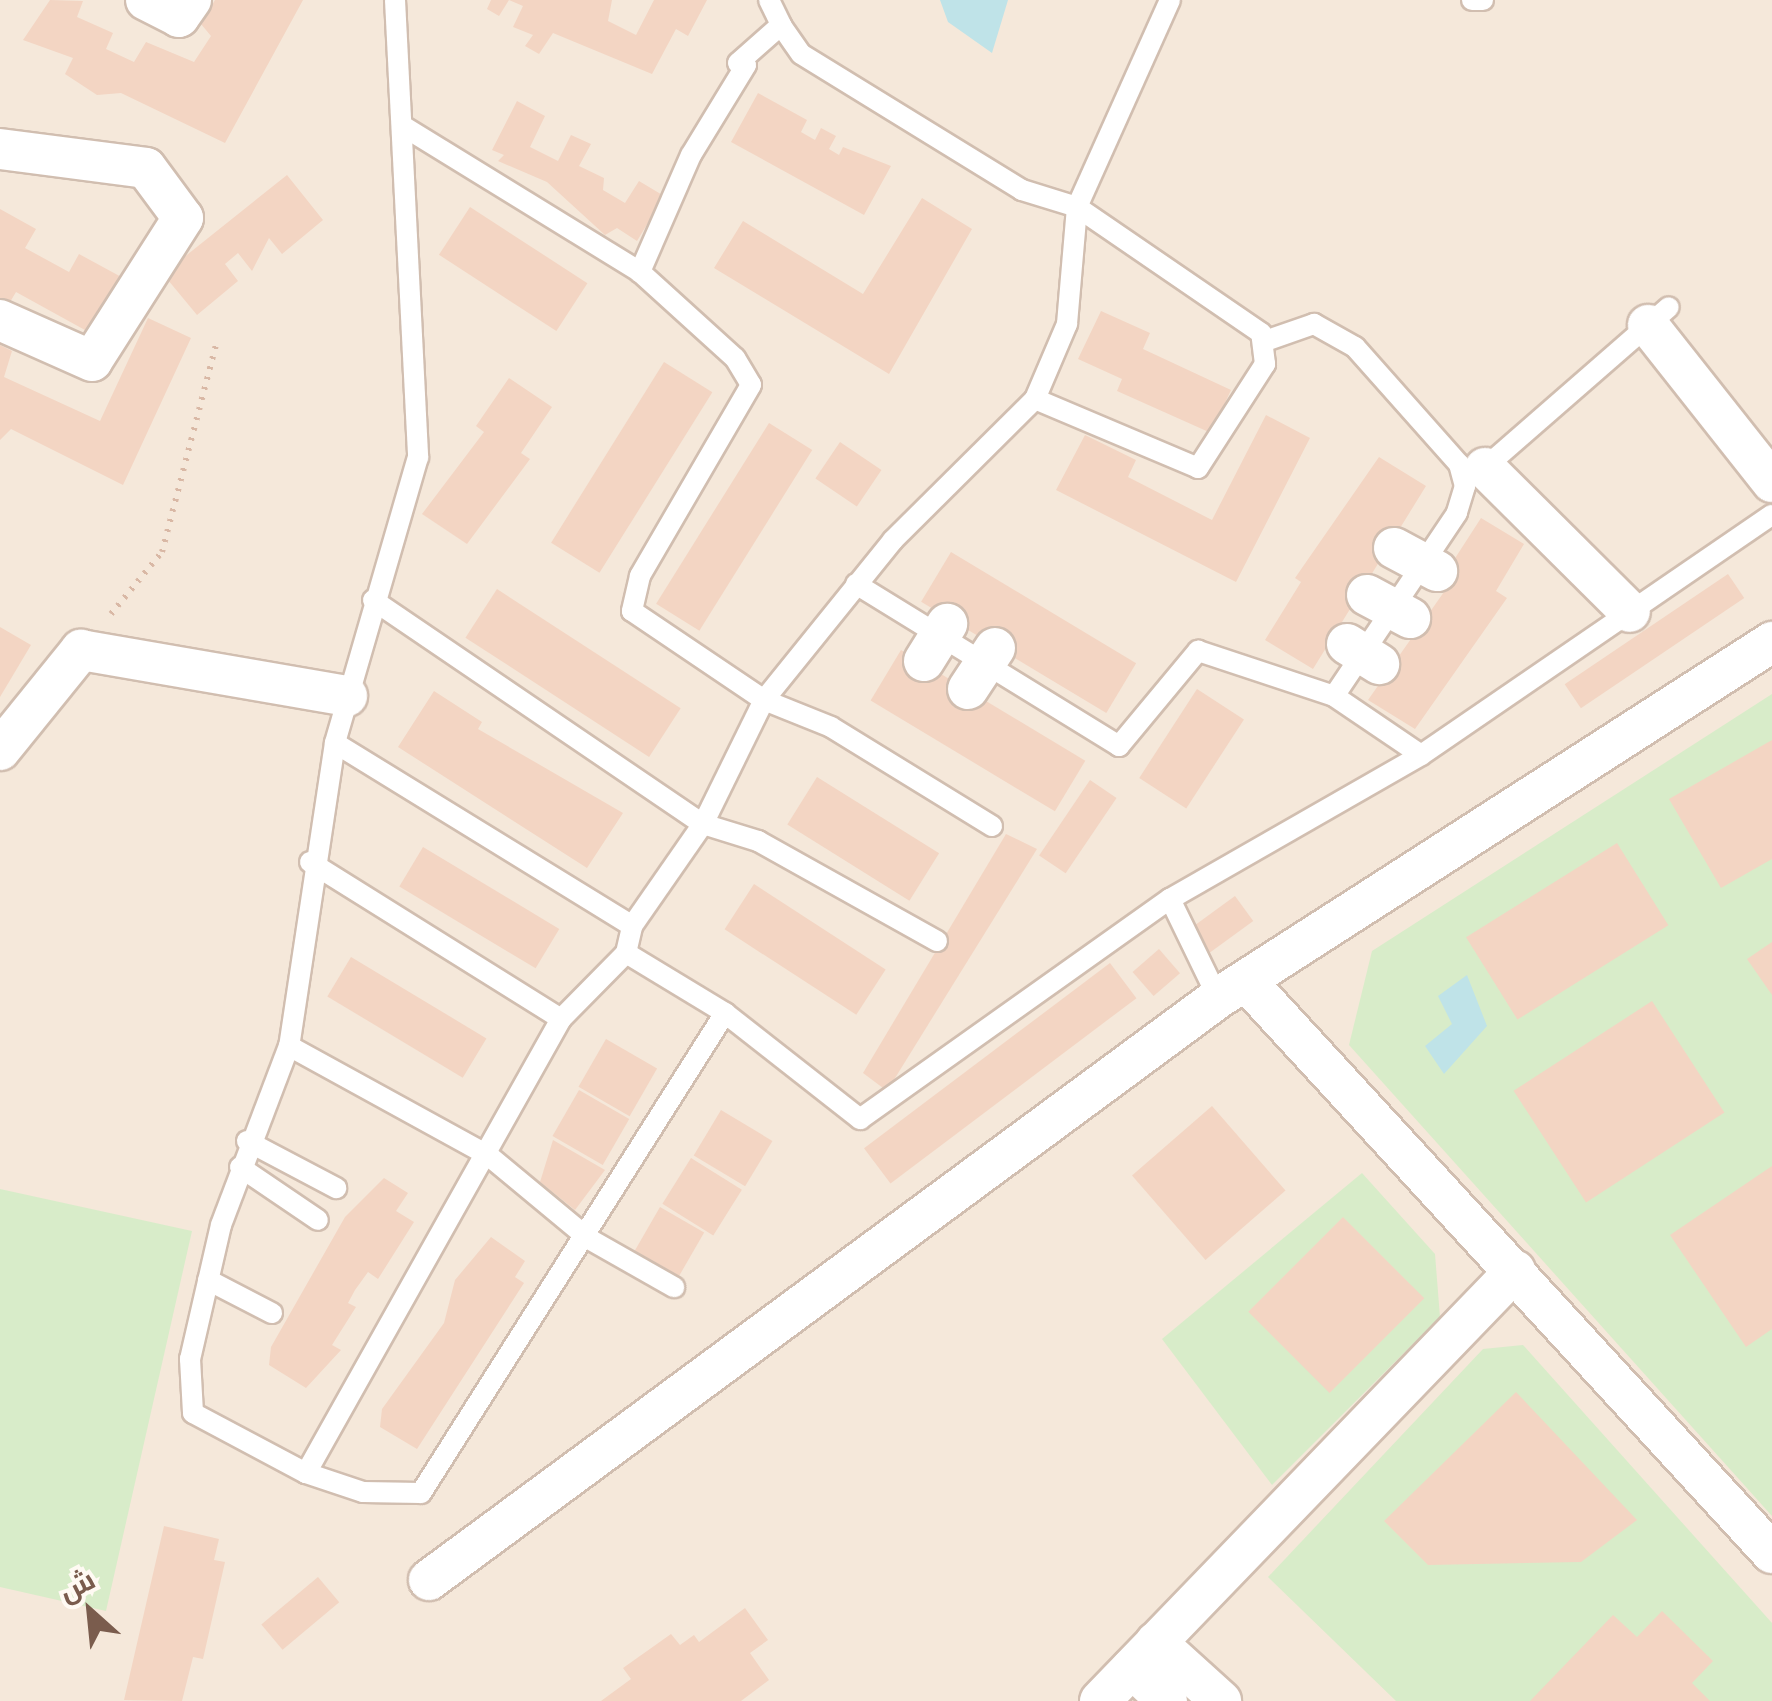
<!DOCTYPE html>
<meta charset="utf-8">
<style>
body{margin:0}
#map{position:relative;width:1772px;height:1701px;overflow:hidden;background:#fdf6ec;font-family:"Open Sans",Cairo,sans-serif}
div>[style]{position:absolute}
.residential>*{inset:0;background:#f5e8da;transform-origin:0 0}
.green>*{inset:0;background:#d8ecc9}
.water>*{inset:0;background:#bfe3e8}
.building>*{inset:0;background:#f3d5c3;transform-origin:0 0}
.path>*{height:6px;margin-top:-3px;transform-origin:0;background:repeating-linear-gradient(90deg,#d9b8a5 0 2.5px,transparent 0 10.5px)}
.roads{filter:drop-shadow(2px 0 #d1beb0) drop-shadow(-2px 0 #d1beb0) drop-shadow(0 2px #d1beb0) drop-shadow(0 -2px #d1beb0)}
.lane>*{height:20px;margin:-10px;padding:0 10px;transform-origin:10px;border-radius:10px;background:#fff}
.street>*{height:40px;margin:-20px;padding:0 20px;transform-origin:20px;border-radius:20px;background:#fff}
span{translate:-50% -50%;white-space:nowrap;text-align:center;line-height:1.15;-webkit-text-stroke:9px #fffaf3;paint-order:stroke}
.north{position:absolute;left:40px;top:1561px;width:100px;height:100px;-webkit-text-stroke:8px #fffaf3;paint-order:stroke;rotate:333deg;font-size:28px;font-weight:700;line-height:40px;text-align:center;color:#7a5c4d}
.north::after{content:'';display:block;margin:auto;width:35px;height:45px;background:#7a5c4d;clip-path:polygon(50% 0,100% 100%,50% 72%,0 100%)}
</style>
<div id="map">
<div class="residential">
<i style="left:0;top:0;width:1772px;height:1701px"></i>
</div>
<div class="green">
<i style="clip-path:polygon(1772px 694px,1772px 1516px,1349px 1045px,1372px 951px)"></i>
<i style="clip-path:polygon(1362px 1173px,1435px 1254px,1440px 1317px,1272px 1485px,1162px 1339px)"></i>
<i style="clip-path:polygon(0 1189px,192px 1231px,106px 1611px,0 1587px)"></i>
<i style="clip-path:polygon(1523px 1345px,1772px 1623px,1772px 1701px,1396px 1701px,1268px 1577px,1483px 1349px)"></i>
</div>
<div class="water">
<i style="clip-path:polygon(940px 0,1008px 0,992px 53px,948px 22px)"></i>
<i style="clip-path:polygon(1467px 975px,1487px 1026px,1444px 1074px,1425px 1046px,1452px 1024px,1438px 996px)"></i>
</div>
<div class="building">
<i style="clip-path:polygon(50px 0,83px 1px,77px 17px,113px 33px,106px 49px,134px 62px,146px 42px,194px 62px,211px 36px,201px 24px,215px 0,303px 0,225px 143px,121px 93px,97px 95px,65px 74px,73px 58px,23px 40px)"></i>
<i style="clip-path:polygon(491px 0,612px 0,608px 21px,636px 35px,654px 0,707px 0,688px 36px,676px 29px,652px 74px,553px 33px,539px 54px,525px 46px,533px 35px,513px 27px,523px 6px,509px 0,499px 16px,487px 9px)"></i>
<i style="clip-path:polygon(758px 93px,807px 120px,801px 132px,815px 140px,821px 128px,836px 136px,829px 149px,839px 155px,843px 147px,891px 166px,864px 215px,731px 142px)"></i>
<i style="clip-path:polygon(517px 101px,545px 116px,530px 147px,558px 161px,571px 135px,591px 144px,579px 166px,604px 178px,603px 190px,625px 203px,639px 181px,664px 196px,637px 241px,617px 228px,605px 235px,547px 182px,498px 161px,504px 155px,492px 150px)"></i>
<i style="clip-path:polygon(287px 175px,323px 220px,282px 254px,269px 238px,252px 271px,238px 253px,225px 264px,238px 281px,197px 315px,163px 274px)"></i>
<i style="clip-path:polygon(922px 198px,972px 229px,889px 374px,714px 268px,743px 221px,863px 294px)"></i>
<i style="left:470px;top:207px;width:140px;height:57px;rotate:33deg"></i>
<i style="clip-path:polygon(0 209px,36px 229px,25px 248px,69px 272px,79px 254px,125px 279px,94px 335px,16px 292px,7px 307px,0 304px)"></i>
<i style="clip-path:polygon(1101px 311px,1150px 333px,1143px 349px,1231px 390px,1211px 433px,1117px 391px,1122px 379px,1078px 359px)"></i>
<i style="clip-path:polygon(148px 318px,191px 338px,123px 485px,11px 429px,0 440px,0 345px,12px 351px,4px 377px,100px 421px)"></i>
<i style="left:664px;top:362px;width:57px;height:213px;rotate:32deg"></i>
<i style="clip-path:polygon(509px 378px,552px 407px,521px 453px,530px 459px,467px 544px,422px 514px,484px 432px,476px 426px)"></i>
<i style="clip-path:polygon(1266px 415px,1310px 438px,1236px 582px,1056px 490px,1085px 435px,1136px 460px,1128px 477px,1212px 520px)"></i>
<i style="left:769px;top:423px;width:51px;height:213px;rotate:32deg"></i>
<i style="left:840px;top:442px;width:50px;height:44px;rotate:34deg"></i>
<i style="clip-path:polygon(1379px 457px,1426px 486px,1313px 669px,1265px 640px,1301px 582px,1295px 578px)"></i>
<i style="clip-path:polygon(1481px 518px,1524px 544px,1496px 591px,1507px 598px,1415px 729px,1368px 700px,1458px 572px,1450px 566px)"></i>
<i style="left:951px;top:552px;width:216px;height:58px;rotate:31deg"></i>
<i style="left:1728px;top:574px;width:29px;height:197px;rotate:56deg"></i>
<i style="left:497px;top:589px;width:219px;height:58px;rotate:33deg"></i>
<i style="clip-path:polygon(0 627px,31px 645px,0 697px)"></i>
<i style="left:901px;top:650px;width:215px;height:59px;rotate:31deg"></i>
<i style="left:1197px;top:689px;width:56px;height:106px;rotate:33deg"></i>
<i style="clip-path:polygon(434px 691px,482px 722px,478px 729px,623px 813px,587px 868px,398px 747px)"></i>
<i style="clip-path:polygon(1772px 740px,1772px 859px,1721px 888px,1669px 799px)"></i>
<i style="left:817px;top:777px;width:144px;height:56px;rotate:32deg"></i>
<i style="left:1090px;top:780px;width:32px;height:91px;rotate:34deg"></i>
<i style="clip-path:polygon(1006px 834px,1037px 849px,887px 1091px,863px 1073px)"></i>
<i style="left:1617px;top:843px;width:97px;height:178px;rotate:58deg"></i>
<i style="left:423px;top:847px;width:159px;height:46px;rotate:31deg"></i>
<i style="left:754px;top:884px;width:157px;height:54px;rotate:33deg"></i>
<i style="left:1235px;top:896px;width:31px;height:56px;rotate:54deg"></i>
<i style="clip-path:polygon(1772px 942px,1772px 995px,1747px 959px)"></i>
<i style="left:1159px;top:949px;width:32px;height:35px;rotate:49deg"></i>
<i style="left:351px;top:957px;width:158px;height:46px;rotate:31deg"></i>
<i style="left:1110px;top:963px;width:44px;height:308px;rotate:53deg"></i>
<i style="left:1652px;top:1001px;width:133px;height:165px;rotate:57deg"></i>
<i style="left:606px;top:1039px;width:59px;height:55px;rotate:30deg"></i>
<i style="left:579px;top:1090px;width:58px;height:53px;rotate:30deg"></i>
<i style="left:1212px;top:1106px;width:112px;height:106px;rotate:49deg"></i>
<i style="left:721px;top:1110px;width:60px;height:53px;rotate:31deg"></i>
<i style="clip-path:polygon(553px 1140px,605px 1170px,575px 1210px,540px 1182px)"></i>
<i style="left:691px;top:1158px;width:60px;height:54px;rotate:32deg"></i>
<i style="clip-path:polygon(1772px 1166px,1772px 1329px,1746px 1347px,1670px 1235px)"></i>
<i style="clip-path:polygon(384px 1178px,408px 1193px,396px 1211px,414px 1222px,378px 1279px,368px 1272px,355px 1290px,348px 1303px,356px 1307px,332px 1345px,341px 1350px,306px 1388px,269px 1365px,271px 1347px,345px 1217px)"></i>
<i style="left:660px;top:1207px;width:51px;height:56px;rotate:30deg"></i>
<i style="left:1343px;top:1217px;width:115px;height:134px;rotate:45deg"></i>
<i style="clip-path:polygon(491px 1237px,525px 1261px,515px 1277px,524px 1283px,417px 1449px,380px 1427px,382px 1409px,444px 1323px,455px 1280px)"></i>
<i style="clip-path:polygon(1516px 1392px,1637px 1520px,1581px 1562px,1428px 1565px,1384px 1521px)"></i>
<i style="clip-path:polygon(164px 1526px,219px 1539px,214px 1560px,225px 1562px,203px 1659px,193px 1657px,182px 1701px,124px 1700px)"></i>
<i style="left:318px;top:1577px;width:33px;height:74px;rotate:50deg"></i>
<i style="clip-path:polygon(745px 1608px,768px 1640px,750px 1653px,769px 1680px,741px 1701px,601px 1701px,631px 1679px,623px 1668px,671px 1634px,680px 1645px,694px 1635px,699px 1642px)"></i>
<i style="clip-path:polygon(1662px 1611px,1713px 1661px,1692px 1683px,1710px 1701px,1530px 1701px,1613px 1615px,1637px 1637px)"></i>
</div>
<div class="path">
<i style="left:111px;top:614px;width:80px;rotate:-50.6deg"></i>
<i style="left:162px;top:552px;width:215px;rotate:-75.4deg"></i>
</div>
<div class="roads">
<div class="lane">
<i style="left:395px;top:0;width:458px;rotate:87.1deg"></i>
<i style="left:418px;top:457px;width:298px;rotate:106.2deg"></i>
<i style="left:335px;top:743px;width:306px;rotate:98.6deg"></i>
<i style="left:289px;top:1046px;width:191px;rotate:110.8deg"></i>
<i style="left:221px;top:1225px;width:138px;rotate:103deg"></i>
<i style="left:190px;top:1359px;width:54px;rotate:86.8deg"></i>
<i style="left:193px;top:1413px;width:128px;rotate:28deg"></i>
<i style="left:306px;top:1473px;width:60px;rotate:18.4deg"></i>
<i style="left:363px;top:1492px;width:58px;rotate:1deg"></i>
<i style="left:421px;top:1493px;width:568px;rotate:-57.65deg"></i>
<i style="left:769px;top:0;width:28px;rotate:64deg"></i>
<i style="left:1472px;top:0;width:11px"></i>
<i style="left:406px;top:128px;width:275px;rotate:31.6deg"></i>
<i style="left:640px;top:272px;width:128px;rotate:42.2deg"></i>
<i style="left:735px;top:358px;width:31px;rotate:59deg"></i>
<i style="left:751px;top:385px;width:221px;rotate:120.2deg"></i>
<i style="left:640px;top:576px;width:36px;rotate:103deg"></i>
<i style="left:632px;top:611px;width:159px;rotate:34deg"></i>
<i style="left:764px;top:700px;width:72px;rotate:21.9deg"></i>
<i style="left:831px;top:727px;width:189px;rotate:31.6deg"></i>
<i style="left:1268px;top:340px;width:49px;rotate:-19.2deg"></i>
<i style="left:1314px;top:324px;width:47px;rotate:29.3deg"></i>
<i style="left:1355px;top:347px;width:157px;rotate:48.4deg"></i>
<i style="left:1459px;top:464px;width:23px;rotate:75deg"></i>
<i style="left:1465px;top:486px;width:28px;rotate:107deg"></i>
<i style="left:1457px;top:513px;width:220px;rotate:123.9deg"></i>
<i style="left:1035px;top:399px;width:177px;rotate:22.9deg"></i>
<i style="left:1198px;top:468px;width:124px;rotate:-57.2deg"></i>
<i style="left:1265px;top:364px;width:31px;rotate:-97deg"></i>
<i style="left:1261px;top:333px;width:223px;rotate:-145.6deg"></i>
<i style="left:1077px;top:207px;width:227px;rotate:-65.8deg"></i>
<i style="left:1481px;top:471px;width:249px;rotate:-41.1deg"></i>
<i style="left:856px;top:584px;width:309px;rotate:31.6deg"></i>
<i style="left:1119px;top:746px;width:124px;rotate:-50.3deg"></i>
<i style="left:1198px;top:651px;width:143px;rotate:18.3deg"></i>
<i style="left:1334px;top:696px;width:105px;rotate:34.1deg"></i>
<i style="left:1421px;top:755px;width:425px;rotate:-34.4deg"></i>
<i style="left:373px;top:600px;width:399px;rotate:34.2deg"></i>
<i style="left:703px;top:824px;width:58px;rotate:17.2deg"></i>
<i style="left:758px;top:841px;width:205px;rotate:29.2deg"></i>
<i style="left:335px;top:743px;width:349px;rotate:31.6deg"></i>
<i style="left:310px;top:862px;width:296px;rotate:32deg"></i>
<i style="left:1170px;top:899px;width:289px;rotate:-29.8deg"></i>
<i style="left:626px;top:953px;width:116px;rotate:31.2deg"></i>
<i style="left:725px;top:1013px;width:172px;rotate:38.1deg"></i>
<i style="left:860px;top:1119px;width:380px;rotate:-35.4deg"></i>
<i style="left:1170px;top:899px;width:110px;rotate:64.1deg"></i>
<i style="left:289px;top:1046px;width:228px;rotate:28.8deg"></i>
<i style="left:489px;top:1156px;width:130px;rotate:39.7deg"></i>
<i style="left:589px;top:1239px;width:98px;rotate:29.5deg"></i>
<i style="left:247px;top:1141px;width:101px;rotate:27.8deg"></i>
<i style="left:240px;top:1167px;width:94px;rotate:34.2deg"></i>
<i style="left:208px;top:1280px;width:72px;rotate:27.3deg"></i>
<i style="left:306px;top:1473px;width:521px;rotate:-60.68deg"></i>
<i style="left:561px;top:1019px;width:93px;rotate:-45.4deg"></i>
<i style="left:626px;top:953px;width:28px;rotate:-77deg"></i>
<i style="left:632px;top:926px;width:124px;rotate:-55.2deg"></i>
<i style="left:703px;top:824px;width:138px;rotate:-63.8deg"></i>
<i style="left:764px;top:700px;width:206px;rotate:-51.1deg"></i>
<i style="left:893px;top:540px;width:200px;rotate:-44.8deg"></i>
<i style="left:1035px;top:399px;width:82px;rotate:-66.9deg"></i>
<i style="left:1067px;top:324px;width:117px;rotate:-85.1deg"></i>
<i style="left:1077px;top:207px;width:58px;rotate:-162.8deg"></i>
<i style="left:1022px;top:190px;width:259px;rotate:-148.4deg"></i>
<i style="left:801px;top:54px;width:35px;rotate:-125deg"></i>
<i style="left:781px;top:25px;width:57px;rotate:138.5deg"></i>
<i style="left:738px;top:63px;width:8px;rotate:14deg"></i>
<i style="left:746px;top:65px;width:105px;rotate:121.4deg"></i>
<i style="left:691px;top:155px;width:128px;rotate:113.6deg"></i>
</div>
<div class="street">
<i style="left:146px;top:0;width:37px;rotate:27deg"></i>
<i style="left:179px;top:17px;width:21px;rotate:-55deg"></i>
<i style="left:0;top:149px;width:147px;rotate:7.4deg"></i>
<i style="left:146px;top:168px;width:62px;rotate:53.5deg"></i>
<i style="left:183px;top:218px;width:169px;rotate:122.5deg"></i>
<i style="left:92px;top:361px;width:101px;rotate:-156deg"></i>
<i style="left:1648px;top:325px;width:200px;rotate:51.7deg"></i>
<i style="left:1485px;top:468px;width:204px;rotate:44.8deg"></i>
<i style="left:1394px;top:548px;width:49px;rotate:28.1deg"></i>
<i style="left:1367px;top:595px;width:49px;rotate:28.1deg"></i>
<i style="left:1347px;top:644px;width:38px;rotate:32deg"></i>
<i style="left:924px;top:661px;width:44px;rotate:-58.1deg"></i>
<i style="left:968px;top:689px;width:49px;rotate:-56.6deg"></i>
<i style="left:0;top:750px;width:129px;rotate:-51deg"></i>
<i style="left:81px;top:650px;width:270px;rotate:9.8deg"></i>
<i style="left:1246px;top:981px;width:777px;rotate:47.4deg"></i>
<i style="left:429px;top:1580px;width:980px;rotate:-36.41deg"></i>
<i style="left:1218px;top:998px;width:659px;rotate:-32.72deg"></i>
<i style="left:1156px;top:1642px;width:88px;rotate:42.2deg"></i>
<i style="left:1132px;top:1668px;width:48px;rotate:43.3deg"></i>
<i style="left:1100px;top:1701px;width:598px;rotate:-46.02deg"></i>
</div>
</div>
<div class="north">ش</div>
</div>
